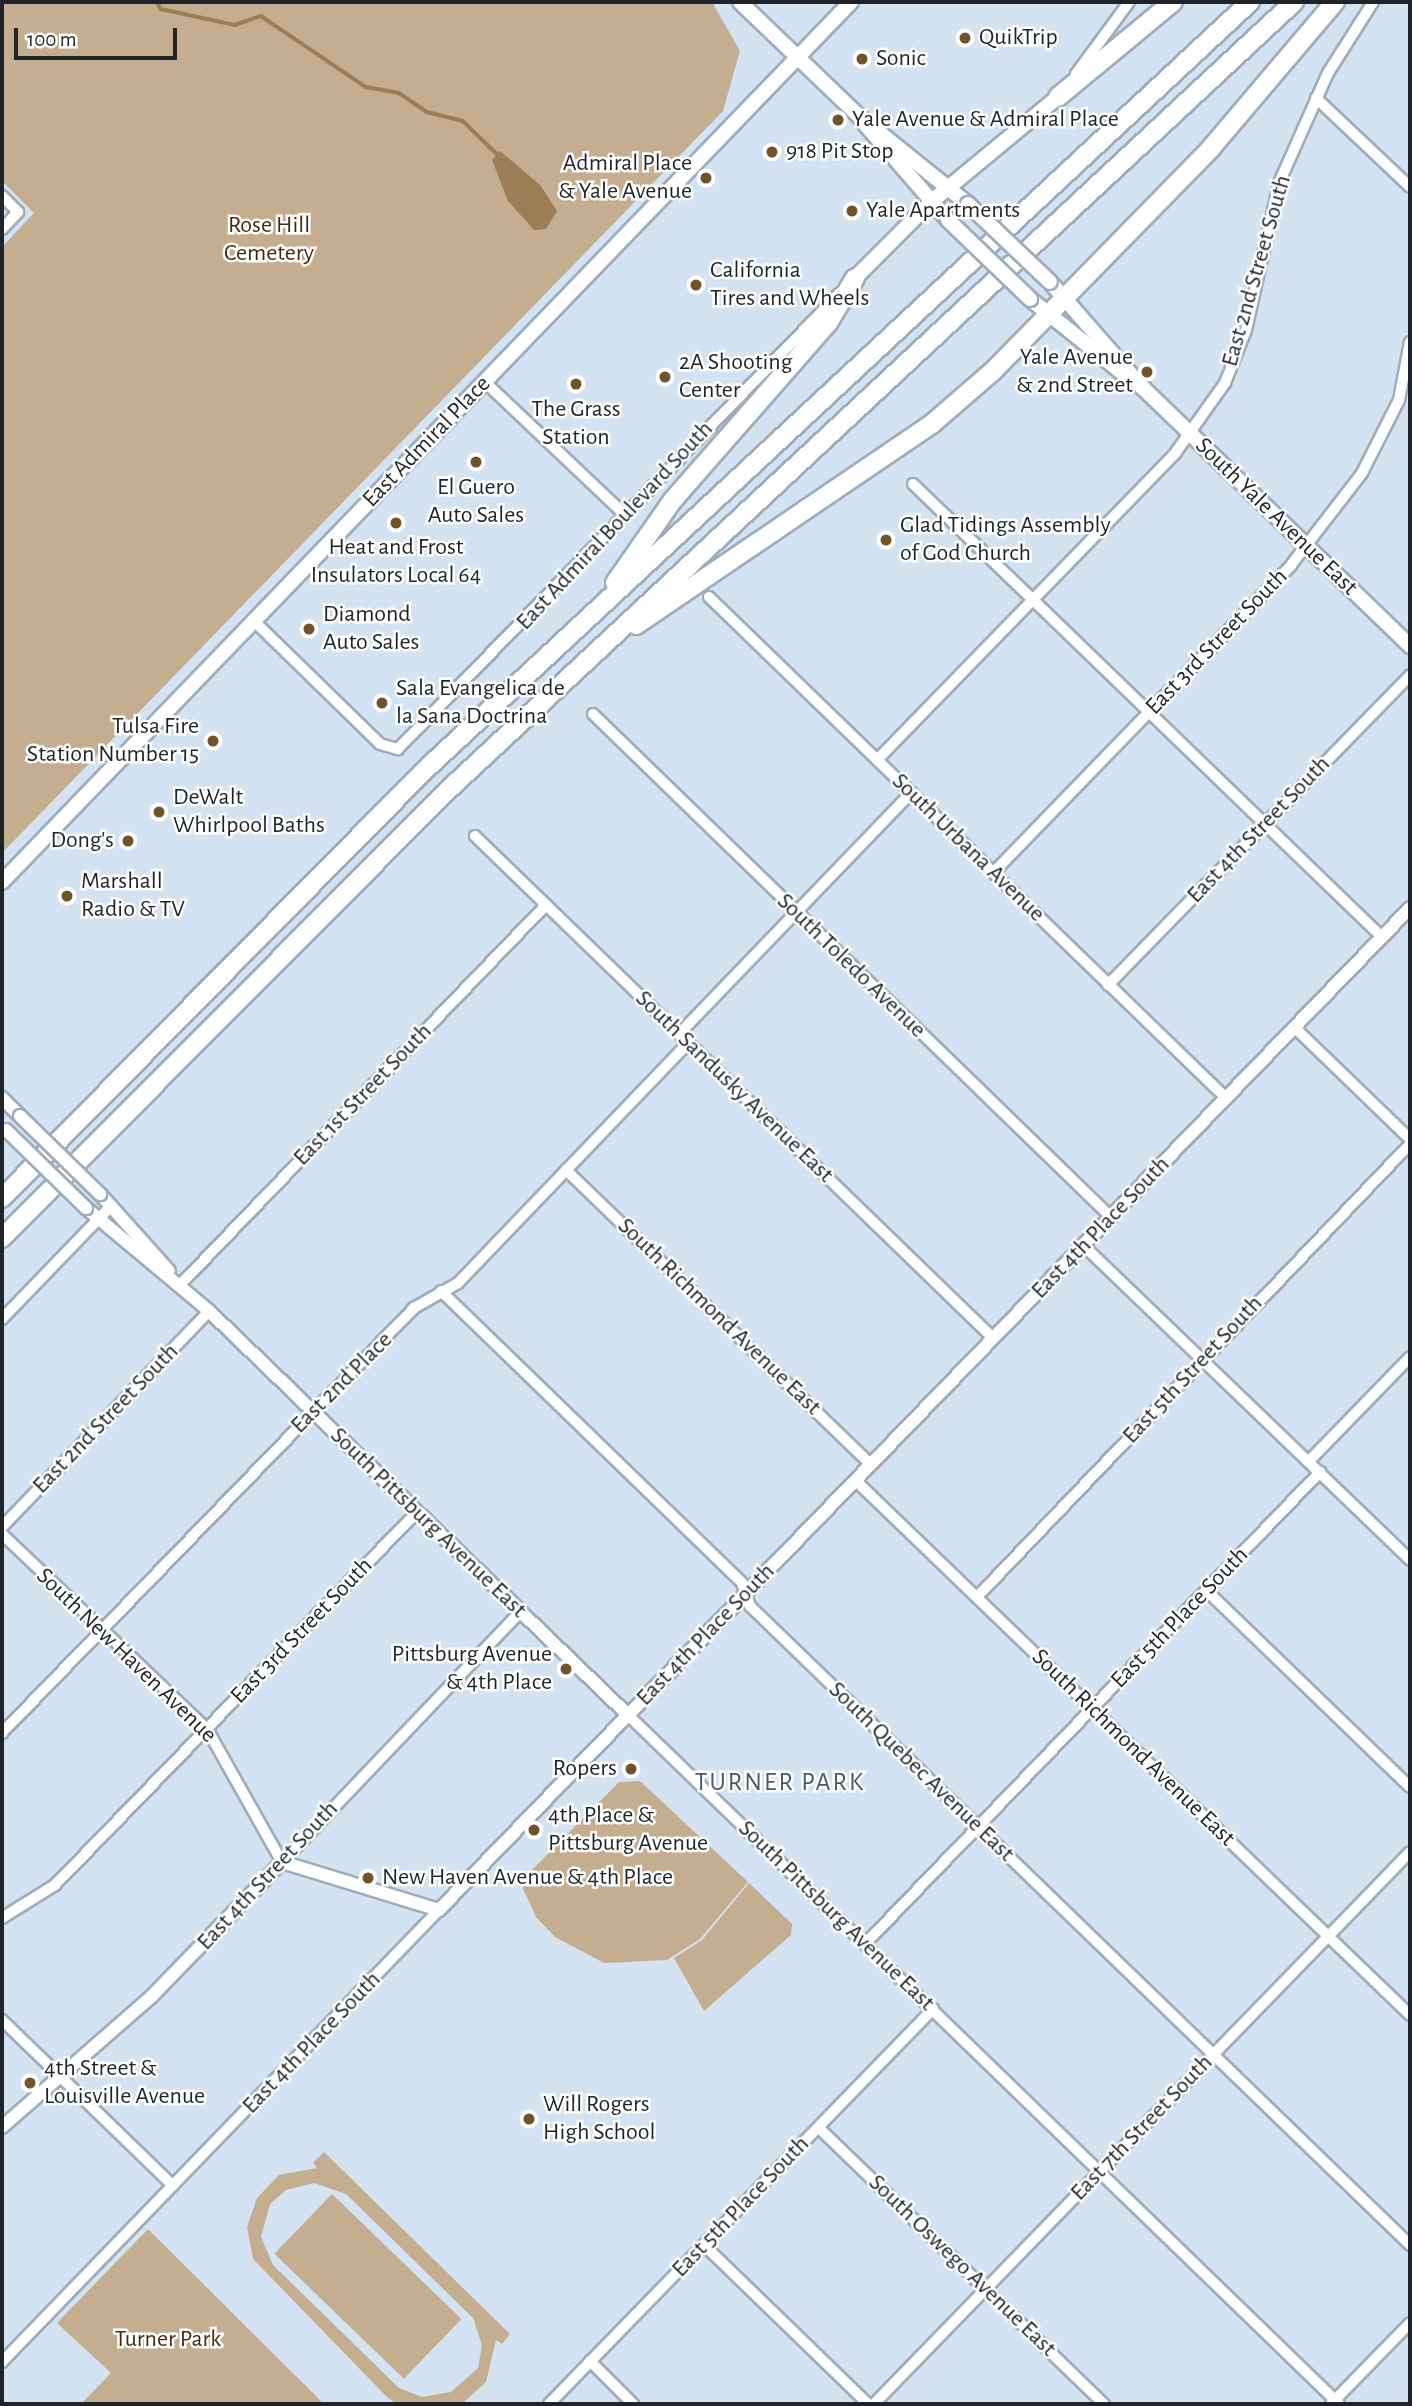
<!DOCTYPE html>
<style>
body{margin:0}
#map{position:relative;width:1412px;height:2406px;overflow:hidden;background:#d3e3f1;font-family:"Alegreya Sans",sans-serif}
div>[style]{position:absolute}
.green>*{inset:0;background:#c5ad90;transform-origin:0 0}
.water>*{inset:0;background:#9b7d56}
.stream>*{height:3.5px;margin:-1.75px;padding:0 1.75px;transform-origin:1.75px;border-radius:1.75px;background:#9b7d56}
.roads{filter:drop-shadow(2px 0 #9eadbb) drop-shadow(-2px 0 #9eadbb) drop-shadow(0 2px #9eadbb) drop-shadow(0 -2px #9eadbb)}
.minor>*{height:10px;margin:-5px;padding:0 5px;transform-origin:5px;border-radius:5px;background:#fff}
.tertiary>*{height:12px;margin:-6px;padding:0 6px;transform-origin:6px;border-radius:6px;background:#fff}
.secondary>*{height:14px;margin:-7px;padding:0 7px;transform-origin:7px;border-radius:7px;background:#fff}
.motorway>*{height:18px;margin:-9px;padding:0 9px;transform-origin:9px;border-radius:9px;background:#fff}
.bridges{filter:drop-shadow(2px 0 #9eadbb) drop-shadow(-2px 0 #9eadbb) drop-shadow(0 2px #9eadbb) drop-shadow(0 -2px #9eadbb)}
.tertiary-bridge>*{height:12px;margin:-6px;padding:0 6px;transform-origin:6px;border-radius:6px;background:#fff}
.secondary-bridge>*{height:14px;margin:-7px;padding:0 7px;transform-origin:7px;border-radius:7px;background:#fff}
.dots>*{width:19px;height:19px;translate:-50% -50%;box-sizing:border-box;border:4px solid #fff;border-radius:50%}
span{translate:-50% -50%;white-space:nowrap;text-align:center;line-height:1.15;-webkit-text-stroke:5px #fff;paint-order:stroke}
.poi-label{font-size:24px;color:#1e2429}
.left{translate:0 -50%;text-align:left}
.right{translate:-100% -50%;text-align:right}
.park-label{font-size:24px;color:#442d0c}
.street-label{font-size:24px;color:#1e2429}
.neighbourhood-label{font-size:26px;color:#4c5966;letter-spacing:2px}
.frame{position:absolute;inset:0;border:4px solid #1e2429;pointer-events:none}
.scale{position:absolute;left:14px;top:28px;width:163px;height:32px;box-sizing:border-box;border:4px solid #1e2429;border-top:0;padding-left:9px;font-size:21px;line-height:24px;white-space:nowrap;color:#1e2429;-webkit-text-stroke:5px #fff;paint-order:stroke}
</style>
<div id="map">
<div class="green">
<i style="clip-path:polygon(2px 2px,712px 2px,740px 51px,723px 111px,2px 853px,2px 247px,34px 213px,2px 181px)"></i>
<i style="clip-path:polygon(640px 1781px,748px 1882px,700px 1939px,667px 1960px,604px 1963px,555px 1937px,536px 1917px,520px 1882px,619px 1782px)"></i>
<i style="clip-path:polygon(749px 1883px,792px 1924px,791px 1935px,704px 2011px,674px 1958px,702px 1940px)"></i>
<i style="clip-path:polygon(evenodd,324px 2152px,510px 2334px,502px 2344px,496px 2340px,486px 2382px,462px 2404px,397px 2404px,388px 2398px,253px 2259px,247px 2227px,257px 2198px,279px 2175px,317px 2168px,313px 2163px,324px 2152px,314px 2183px,346px 2194px,473px 2318px,482px 2345px,478px 2368px,451px 2392px,422px 2397px,399px 2388px,273px 2265px,261px 2237px,270px 2204px,286px 2190px,314px 2183px)"></i>
<i style="left:332px;top:2194px;width:180px;height:83px;rotate:44deg"></i>
<i style="clip-path:polygon(148px 2229px,324px 2404px,81px 2404px,111px 2373px,57px 2323px)"></i>
</div>
<div class="water">
<i style="clip-path:polygon(500px 151px,540px 185px,557px 211px,546px 229px,534px 230px,508px 201px,492px 160px)"></i>
</div>
<div class="stream">
<i style="left:157px;top:2px;width:8px;rotate:60deg"></i>
<i style="left:161px;top:9px;width:76px;rotate:12.2deg"></i>
<i style="left:235px;top:25px;width:28px;rotate:-19deg"></i>
<i style="left:261px;top:16px;width:127px;rotate:34.1deg"></i>
<i style="left:366px;top:87px;width:34px;rotate:10deg"></i>
<i style="left:399px;top:93px;width:34px;rotate:34deg"></i>
<i style="left:427px;top:112px;width:37px;rotate:14deg"></i>
<i style="left:463px;top:121px;width:47px;rotate:44.1deg"></i>
</div>
<div class="roads">
<div class="minor">
<i style="left:1076px;top:74px;width:89px;rotate:-53.6deg"></i>
<i style="left:1316px;top:98px;width:129px;rotate:43.4deg"></i>
<i style="left:2px;top:196px;width:23px;rotate:45deg"></i>
<i style="left:18px;top:212px;width:23px;rotate:133deg"></i>
<i style="left:485px;top:382px;width:193px;rotate:43.5deg"></i>
<i style="left:913px;top:484px;width:652px;rotate:44.01deg"></i>
<i style="left:709px;top:597px;width:721px;rotate:44.1deg"></i>
<i style="left:254px;top:621px;width:176px;rotate:44.3deg"></i>
<i style="left:380px;top:744px;width:19px;rotate:16deg"></i>
<i style="left:398px;top:749px;width:634px;rotate:-45.9deg"></i>
<i style="left:593px;top:714px;width:722px;rotate:44.16deg"></i>
<i style="left:877px;top:760px;width:429px;rotate:-45.8deg"></i>
<i style="left:1176px;top:452px;width:85px;rotate:-54.6deg"></i>
<i style="left:1225px;top:383px;width:57px;rotate:-68.4deg"></i>
<i style="left:1246px;top:330px;width:151px;rotate:-77.3deg"></i>
<i style="left:1279px;top:183px;width:120px;rotate:-66deg"></i>
<i style="left:1328px;top:73px;width:84px;rotate:-57.6deg"></i>
<i style="left:475px;top:836px;width:721px;rotate:44.1deg"></i>
<i style="left:993px;top:873px;width:429px;rotate:-45.9deg"></i>
<i style="left:1291px;top:565px;width:116px;rotate:-52.3deg"></i>
<i style="left:1362px;top:473px;width:82px;rotate:-63.1deg"></i>
<i style="left:1399px;top:400px;width:59px;rotate:-79.3deg"></i>
<i style="left:1108px;top:985px;width:433px;rotate:-45.7deg"></i>
<i style="left:1295px;top:1028px;width:160px;rotate:44deg"></i>
<i style="left:679px;top:1034px;width:335px;rotate:-46.1deg"></i>
<i style="left:566px;top:1170px;width:424px;rotate:44deg"></i>
<i style="left:1084px;top:1246px;width:453px;rotate:43.9deg"></i>
<i style="left:180px;top:1285px;width:528px;rotate:-46.08deg"></i>
<i style="left:441px;top:1291px;width:419px;rotate:44.1deg"></i>
<i style="left:742px;top:1583px;width:24px;rotate:71deg"></i>
<i style="left:750px;top:1606px;width:919px;rotate:44.07deg"></i>
<i style="left:2px;top:1319px;width:158px;rotate:-46deg"></i>
<i style="left:1309px;top:1461px;width:145px;rotate:-45.8deg"></i>
<i style="left:856px;top:1481px;width:769px;rotate:43.95deg"></i>
<i style="left:2px;top:1527px;width:299px;rotate:-46.2deg"></i>
<i style="left:2px;top:1534px;width:283px;rotate:43.6deg"></i>
<i style="left:207px;top:1729px;width:153px;rotate:60.6deg"></i>
<i style="left:282px;top:1862px;width:347px;rotate:-46.4deg"></i>
<i style="left:1207px;top:1591px;width:282px;rotate:44deg"></i>
<i style="left:977px;top:1597px;width:627px;rotate:-46.29deg"></i>
<i style="left:628px;top:1715px;width:990px;rotate:44.1deg"></i>
<i style="left:2px;top:1733px;width:592px;rotate:-45.89deg"></i>
<i style="left:414px;top:1308px;width:51px;rotate:-29.6deg"></i>
<i style="left:458px;top:1283px;width:332px;rotate:-46.2deg"></i>
<i style="left:2px;top:1918px;width:62px;rotate:-31.9deg"></i>
<i style="left:55px;top:1885px;width:520px;rotate:-45.86deg"></i>
<i style="left:865px;top:1944px;width:656px;rotate:-46.05deg"></i>
<i style="left:2px;top:2020px;width:238px;rotate:44.1deg"></i>
<i style="left:819px;top:2128px;width:397px;rotate:44.1deg"></i>
<i style="left:705px;top:2246px;width:227px;rotate:44.1deg"></i>
<i style="left:590px;top:2361px;width:61px;rotate:45deg"></i>
<i style="left:2px;top:2362px;width:629px;rotate:-45.97deg"></i>
<i style="left:549px;top:2404px;width:551px;rotate:-45.81deg"></i>
<i style="left:874px;top:2404px;width:769px;rotate:-45.84deg"></i>
<i style="left:1331px;top:2404px;width:113px;rotate:-45.7deg"></i>
</div>
<div class="tertiary">
<i style="left:2px;top:1098px;width:25px;rotate:45deg"></i>
<i style="left:100px;top:1194px;width:103px;rotate:48.1deg"></i>
<i style="left:86px;top:1208px;width:160px;rotate:39.9deg"></i>
<i style="left:209px;top:1311px;width:582px;rotate:43.96deg"></i>
<i style="left:2px;top:2127px;width:198px;rotate:-41.1deg"></i>
<i style="left:151px;top:1997px;width:188px;rotate:-45.9deg"></i>
<i style="left:282px;top:1862px;width:164px;rotate:17deg"></i>
<i style="left:439px;top:1910px;width:1395px;rotate:-45.9deg"></i>
</div>
<div class="secondary">
<i style="left:740px;top:2px;width:166px;rotate:43.8deg"></i>
<i style="left:860px;top:117px;width:139px;rotate:38.9deg"></i>
<i style="left:864px;top:123px;width:128px;rotate:49.1deg"></i>
<i style="left:855px;top:278px;width:107px;rotate:-45deg"></i>
<i style="left:931px;top:202px;width:165px;rotate:-39.6deg"></i>
<i style="left:1050px;top:282px;width:140px;rotate:48.8deg"></i>
<i style="left:1142px;top:387px;width:373px;rotate:44deg"></i>
<i style="left:1030px;top:299px;width:123px;rotate:38.7deg"></i>
<i style="left:2px;top:882px;width:1223px;rotate:-46.03deg"></i>
</div>
<div class="motorway">
<i style="left:1058px;top:97px;width:149px;rotate:-39.6deg"></i>
<i style="left:615px;top:583px;width:101px;rotate:-55.1deg"></i>
<i style="left:673px;top:500px;width:235px;rotate:-48.8deg"></i>
<i style="left:828px;top:323px;width:52px;rotate:-59deg"></i>
<i style="left:636px;top:625px;width:359px;rotate:-34.2deg"></i>
<i style="left:933px;top:423px;width:79px;rotate:-40.9deg"></i>
<i style="left:993px;top:371px;width:312px;rotate:-45.6deg"></i>
<i style="left:1211px;top:148px;width:192px;rotate:-49.7deg"></i>
<i style="left:2px;top:1198px;width:603px;rotate:-45.34deg"></i>
<i style="left:426px;top:769px;width:1126px;rotate:-42.95deg"></i>
<i style="left:2px;top:1238px;width:631px;rotate:-45.13deg"></i>
<i style="left:447px;top:791px;width:1158px;rotate:-42.97deg"></i>
</div>
</div>
<div class="bridges">
<div class="tertiary-bridge">
<i style="left:20px;top:1116px;width:112px;rotate:44.3deg"></i>
<i style="left:6px;top:1130px;width:112px;rotate:44.3deg"></i>
</div>
<div class="secondary-bridge">
<i style="left:968px;top:204px;width:113px;rotate:43.6deg"></i>
<i style="left:948px;top:220px;width:114px;rotate:43.9deg"></i>
</div>
</div>
<div class="dots">
<i style="left:965px;top:38px;background:#725329"></i>
<i style="left:862px;top:59px;background:#725329"></i>
<i style="left:838px;top:120px;background:#725329"></i>
<i style="left:772px;top:152px;background:#725329"></i>
<i style="left:706px;top:178px;background:#725329"></i>
<i style="left:852px;top:211px;background:#725329"></i>
<i style="left:696px;top:285px;background:#725329"></i>
<i style="left:1147px;top:372px;background:#725329"></i>
<i style="left:665px;top:377px;background:#725329"></i>
<i style="left:576px;top:384px;background:#725329"></i>
<i style="left:476px;top:462px;background:#725329"></i>
<i style="left:396px;top:523px;background:#725329"></i>
<i style="left:886px;top:540px;background:#725329"></i>
<i style="left:309px;top:629px;background:#725329"></i>
<i style="left:382px;top:703px;background:#725329"></i>
<i style="left:213px;top:741px;background:#725329"></i>
<i style="left:159px;top:812px;background:#725329"></i>
<i style="left:128px;top:841px;background:#725329"></i>
<i style="left:67px;top:896px;background:#725329"></i>
<i style="left:566px;top:1669px;background:#725329"></i>
<i style="left:631px;top:1769px;background:#725329"></i>
<i style="left:534px;top:1830px;background:#725329"></i>
<i style="left:368px;top:1878px;background:#725329"></i>
<i style="left:30px;top:2083px;background:#725329"></i>
<i style="left:529px;top:2119px;background:#725329"></i>
</div>
<div class="poi-label">
<span class="left" style="left:979px;top:38px">QuikTrip</span>
<span class="left" style="left:876px;top:59px">Sonic</span>
<span class="left" style="left:852px;top:120px">Yale Avenue &amp; Admiral Place</span>
<span class="left" style="left:786px;top:152px">918 Pit Stop</span>
<span class="right" style="left:692px;top:178px">Admiral Place<br>&amp; Yale Avenue</span>
<span class="left" style="left:866px;top:211px">Yale Apartments</span>
<span class="left" style="left:710px;top:285px">California<br>Tires and Wheels</span>
<span class="right" style="left:1133px;top:372px">Yale Avenue<br>&amp; 2nd Street</span>
<span class="left" style="left:679px;top:377px">2A Shooting<br>Center</span>
<span style="left:576px;top:424px">The Grass<br>Station</span>
<span style="left:476px;top:502px">El Guero<br>Auto Sales</span>
<span class="left" style="left:900px;top:540px">Glad Tidings Assembly<br>of God Church</span>
<span style="left:396px;top:562px">Heat and Frost<br>Insulators Local 64</span>
<span class="left" style="left:323px;top:629px">Diamond<br>Auto Sales</span>
<span class="left" style="left:396px;top:703px">Sala Evangelica de<br>la Sana Doctrina</span>
<span class="right" style="left:199px;top:741px">Tulsa Fire<br>Station Number 15</span>
<span class="left" style="left:173px;top:812px">DeWalt<br>Whirlpool Baths</span>
<span class="right" style="left:114px;top:841px">Dong's</span>
<span class="left" style="left:81px;top:896px">Marshall<br>Radio &amp; TV</span>
<span class="right" style="left:552px;top:1669px">Pittsburg Avenue<br>&amp; 4th Place</span>
<span class="right" style="left:617px;top:1769px">Ropers</span>
<span class="left" style="left:548px;top:1830px">4th Place &amp;<br>Pittsburg Avenue</span>
<span class="left" style="left:382px;top:1878px">New Haven Avenue &amp; 4th Place</span>
<span class="left" style="left:44px;top:2083px">4th Street &amp;<br>Louisville Avenue</span>
<span class="left" style="left:543px;top:2119px">Will Rogers<br>High School</span>
</div>
<div class="park-label">
<span style="left:269px;top:240px">Rose Hill<br>Cemetery</span>
<span style="left:168px;top:2340px">Turner Park</span>
</div>
<div class="street-label">
<span style="left:1257px;top:271px;rotate:-74deg">East 2nd Street South</span>
<span style="left:427px;top:442px;rotate:-46deg">East Admiral Place</span>
<span style="left:1276px;top:517px;rotate:44deg">South Yale Avenue East</span>
<span style="left:615px;top:526px;rotate:-47deg">East Admiral Boulevard South</span>
<span style="left:1217px;top:642px;rotate:-46deg">East 3rd Street South</span>
<span style="left:1259px;top:830px;rotate:-46deg">East 4th Street South</span>
<span style="left:968px;top:848px;rotate:44deg">South Urbana Avenue</span>
<span style="left:851px;top:966px;rotate:44deg">South Toledo Avenue</span>
<span style="left:734px;top:1087px;rotate:44deg">South Sandusky Avenue East</span>
<span style="left:363px;top:1095px;rotate:-46deg">East 1st Street South</span>
<span style="left:1101px;top:1228px;rotate:-46deg">East 4th Place South</span>
<span style="left:719px;top:1317px;rotate:44deg">South Richmond Avenue East</span>
<span style="left:1193px;top:1370px;rotate:-47deg">East 5th Street South</span>
<span style="left:342px;top:1383px;rotate:-45deg">East 2nd Place</span>
<span style="left:106px;top:1419px;rotate:-46deg">East 2nd Street South</span>
<span style="left:428px;top:1523px;rotate:44deg">South Pittsburg Avenue East</span>
<span style="left:1180px;top:1618px;rotate:-46deg">East 5th Place South</span>
<span style="left:302px;top:1631px;rotate:-46deg">East 3rd Street South</span>
<span style="left:706px;top:1635px;rotate:-46deg">East 4th Place South</span>
<span style="left:126px;top:1656px;rotate:44deg">South New Haven Avenue</span>
<span style="left:1133px;top:1748px;rotate:44deg">South Richmond Avenue East</span>
<span style="left:921px;top:1772px;rotate:44deg">South Quebec Avenue East</span>
<span style="left:268px;top:1876px;rotate:-47deg">East 4th Street South</span>
<span style="left:836px;top:1916px;rotate:44deg">South Pittsburg Avenue East</span>
<span style="left:312px;top:2043px;rotate:-46deg">East 4th Place South</span>
<span style="left:1142px;top:2128px;rotate:-46deg">East 7th Street South</span>
<span style="left:741px;top:2207px;rotate:-46deg">East 5th Place South</span>
<span style="left:962px;top:2266px;rotate:44deg">South Oswego Avenue East</span>
</div>
<div class="neighbourhood-label">
<span style="left:780px;top:1783px">TURNER PARK</span>
</div>
<div class="frame"></div>
<div class="scale">100 m</div>
</div>
